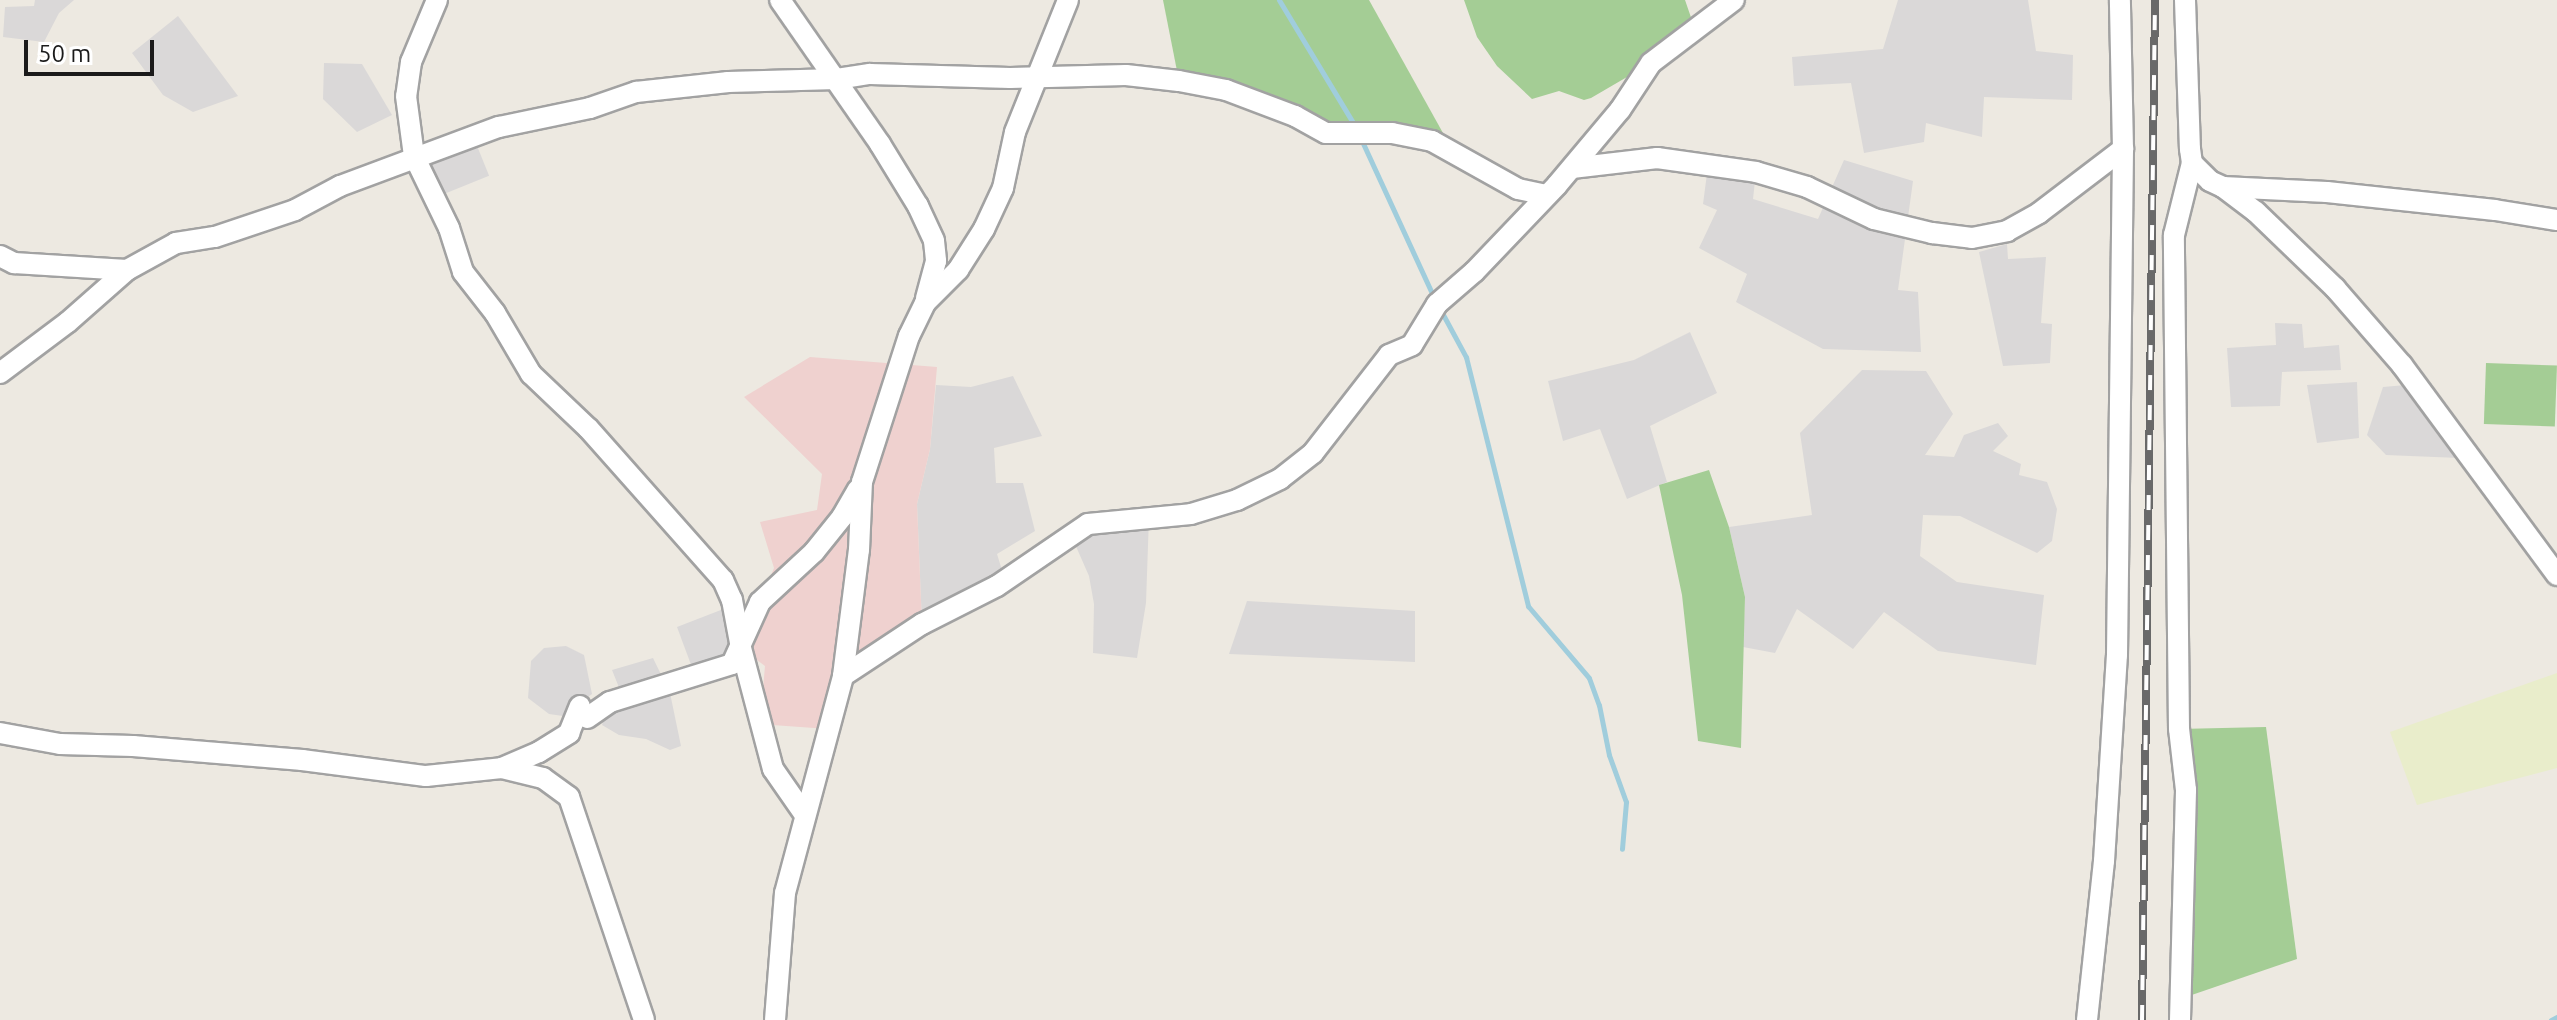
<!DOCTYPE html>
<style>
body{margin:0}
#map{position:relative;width:2557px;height:1020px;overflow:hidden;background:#ede9e1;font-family:Ubuntu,sans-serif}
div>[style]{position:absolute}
.residential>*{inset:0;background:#dad8d8;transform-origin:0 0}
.commercial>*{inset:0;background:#efd1cf}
.farmland>*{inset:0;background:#e9edcb}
.forest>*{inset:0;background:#a4cd95;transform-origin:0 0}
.stream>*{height:5px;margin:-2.5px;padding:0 2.5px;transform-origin:2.5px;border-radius:2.5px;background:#a0cddc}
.roads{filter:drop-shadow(2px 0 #a2a2a2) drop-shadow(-2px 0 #a2a2a2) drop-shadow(0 2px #a2a2a2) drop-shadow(0 -2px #a2a2a2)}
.minor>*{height:20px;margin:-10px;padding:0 10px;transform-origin:10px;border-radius:10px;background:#fff}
.rail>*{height:8px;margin-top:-4px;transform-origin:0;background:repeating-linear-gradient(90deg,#fff 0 15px,#696969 0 30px);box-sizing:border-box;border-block:2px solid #696969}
span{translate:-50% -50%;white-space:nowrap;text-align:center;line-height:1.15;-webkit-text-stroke:6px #fff;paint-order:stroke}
.scale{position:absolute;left:24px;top:40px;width:130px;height:36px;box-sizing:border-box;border:4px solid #1b1b1b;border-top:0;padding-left:10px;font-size:24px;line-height:28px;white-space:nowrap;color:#1b1b1b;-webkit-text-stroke:6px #fff;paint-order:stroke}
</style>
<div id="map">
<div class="residential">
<i style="clip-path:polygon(35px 0,74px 0,59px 13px,44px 42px,3px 37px,5px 7px,34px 6px)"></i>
<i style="clip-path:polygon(1898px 0,2028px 0,2036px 51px,2073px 55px,2072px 100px,1984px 97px,1982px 137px,1926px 123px,1924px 142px,1864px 153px,1851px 83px,1794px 86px,1792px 57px,1883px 49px)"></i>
<i style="clip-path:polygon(178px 16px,238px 96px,193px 112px,163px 95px,132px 53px)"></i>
<i style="clip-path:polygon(324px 63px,362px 64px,392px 115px,357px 132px,323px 99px)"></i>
<i style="left:473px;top:136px;width:43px;height:62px;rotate:68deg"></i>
<i style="clip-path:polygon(1844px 160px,1913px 181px,1898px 290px,1918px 292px,1921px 352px,1823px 349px,1736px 302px,1747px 274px,1699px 248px,1717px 210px,1703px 204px,1708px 166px,1756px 172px,1753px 199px,1818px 219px)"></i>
<i style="clip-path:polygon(2007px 244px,2008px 259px,2046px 257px,2041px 323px,2052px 324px,2050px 363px,2003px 366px,1979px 252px)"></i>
<i style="clip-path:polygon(2275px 323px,2302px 324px,2304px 348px,2339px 345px,2341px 370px,2282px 372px,2280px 406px,2231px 407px,2227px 348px,2276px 345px)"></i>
<i style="clip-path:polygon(1690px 332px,1717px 393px,1650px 426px,1667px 482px,1627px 499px,1600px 429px,1563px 441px,1548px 381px,1634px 360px)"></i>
<i style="clip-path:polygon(1862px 370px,1926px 371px,1953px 414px,1925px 455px,1954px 457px,1964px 435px,1998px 423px,2008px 436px,1993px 451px,2021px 464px,2019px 475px,2047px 482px,2057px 509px,2052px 541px,2037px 553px,1960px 516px,1923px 515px,1920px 556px,1957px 582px,2044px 595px,2036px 665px,1938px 651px,1884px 612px,1853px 649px,1797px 609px,1775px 653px,1743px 647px,1745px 597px,1729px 527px,1812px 515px,1800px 433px)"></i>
<i style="clip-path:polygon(1013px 376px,1042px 436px,994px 448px,996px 483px,1023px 483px,1035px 531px,997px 554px,1005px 580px,922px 624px,917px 504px,930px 449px,936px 385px,971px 387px)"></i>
<i style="clip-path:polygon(2357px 382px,2359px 438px,2317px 443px,2307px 385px)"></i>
<i style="clip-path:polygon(2417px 384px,2459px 458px,2386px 455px,2367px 435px,2383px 387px)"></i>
<i style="clip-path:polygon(1149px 517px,1146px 603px,1137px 658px,1093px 653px,1094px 604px,1089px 576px,1071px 535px)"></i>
<i style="clip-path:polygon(1247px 601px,1415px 611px,1415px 662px,1229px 654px)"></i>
<i style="clip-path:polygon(726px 608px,731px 644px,718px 660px,693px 670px,677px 627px)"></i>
<i style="clip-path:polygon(566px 646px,584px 655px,592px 694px,563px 716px,549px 714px,528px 698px,531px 661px,544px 648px)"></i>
<i style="clip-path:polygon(653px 658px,670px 693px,681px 746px,670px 750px,646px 739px,619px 735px,602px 725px,610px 702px,624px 700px,612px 670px)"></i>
</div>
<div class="commercial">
<i style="clip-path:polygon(810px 357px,937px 367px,930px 449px,917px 504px,922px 624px,843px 676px,828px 729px,760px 724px,765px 666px,741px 648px,774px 568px,760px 522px,817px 510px,822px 474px,744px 397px)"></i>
</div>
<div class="farmland">
<i style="clip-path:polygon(2557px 673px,2557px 768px,2417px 805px,2390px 732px)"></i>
</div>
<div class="forest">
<i style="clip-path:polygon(1163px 0,1369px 0,1453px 151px,1326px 133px,1179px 81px)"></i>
<i style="clip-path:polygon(1464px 0,1685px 0,1695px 29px,1651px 63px,1591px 98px,1584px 100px,1559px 91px,1532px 99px,1497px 66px,1477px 37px)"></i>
<i style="left:2486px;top:363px;width:71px;height:61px;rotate:2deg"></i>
<i style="clip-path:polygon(1709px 470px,1729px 527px,1745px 597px,1741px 748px,1698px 741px,1682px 595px,1659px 485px)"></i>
<i style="clip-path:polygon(2266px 727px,2297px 959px,2180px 999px,2179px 729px)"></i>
</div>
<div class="stream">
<i style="left:1279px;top:0;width:147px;rotate:58.9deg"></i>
<i style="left:1361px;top:139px;width:177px;rotate:65.3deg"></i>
<i style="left:1440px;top:309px;width:55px;rotate:61.6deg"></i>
<i style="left:1466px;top:357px;width:257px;rotate:76deg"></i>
<i style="left:1528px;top:606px;width:94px;rotate:49.7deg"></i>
<i style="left:1589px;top:678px;width:29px;rotate:70deg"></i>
<i style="left:1599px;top:705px;width:51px;rotate:78.7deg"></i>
<i style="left:1609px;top:755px;width:50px;rotate:70.1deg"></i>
<i style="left:1626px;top:802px;width:47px;rotate:94.9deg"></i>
<i style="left:2551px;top:1020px;width:7px;rotate:-27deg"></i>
</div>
<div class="roads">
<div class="minor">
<i style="left:437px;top:0;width:67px;rotate:112.8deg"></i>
<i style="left:411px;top:62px;width:34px;rotate:98deg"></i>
<i style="left:406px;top:96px;width:61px;rotate:82.4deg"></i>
<i style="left:414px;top:156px;width:80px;rotate:64.1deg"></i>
<i style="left:449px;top:228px;width:46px;rotate:72.3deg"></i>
<i style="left:463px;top:272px;width:52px;rotate:52deg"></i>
<i style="left:495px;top:313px;width:71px;rotate:59.5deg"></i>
<i style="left:531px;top:374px;width:79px;rotate:43.5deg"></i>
<i style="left:588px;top:428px;width:203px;rotate:48.4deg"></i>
<i style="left:723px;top:580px;width:22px;rotate:66deg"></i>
<i style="left:732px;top:600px;width:49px;rotate:79.4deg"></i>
<i style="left:741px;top:648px;width:125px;rotate:75.2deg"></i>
<i style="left:773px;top:769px;width:56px;rotate:55.2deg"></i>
<i style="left:780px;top:0;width:175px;rotate:55.2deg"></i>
<i style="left:880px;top:144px;width:73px;rotate:58.5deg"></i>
<i style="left:918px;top:206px;width:38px;rotate:65deg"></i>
<i style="left:934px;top:241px;width:20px;rotate:84deg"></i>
<i style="left:936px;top:261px;width:39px;rotate:105deg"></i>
<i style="left:2185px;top:0;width:149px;rotate:88.1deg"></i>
<i style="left:2190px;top:149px;width:14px;rotate:82deg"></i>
<i style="left:2192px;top:163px;width:25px;rotate:45deg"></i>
<i style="left:2210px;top:181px;width:14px;rotate:25deg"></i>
<i style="left:2223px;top:187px;width:104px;rotate:2.8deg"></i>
<i style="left:2327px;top:192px;width:169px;rotate:6.1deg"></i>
<i style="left:2495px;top:210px;width:63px;rotate:9.2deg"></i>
<i style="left:1572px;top:168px;width:86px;rotate:-6.7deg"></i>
<i style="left:1657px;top:158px;width:100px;rotate:8deg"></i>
<i style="left:1756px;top:172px;width:53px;rotate:16.4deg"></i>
<i style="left:1807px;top:187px;width:74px;rotate:25.5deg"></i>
<i style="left:1874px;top:219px;width:60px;rotate:13.6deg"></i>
<i style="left:1932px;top:233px;width:40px;rotate:7.1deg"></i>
<i style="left:1972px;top:238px;width:36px;rotate:-11deg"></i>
<i style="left:2007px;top:231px;width:37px;rotate:-29deg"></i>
<i style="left:2039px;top:213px;width:106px;rotate:-37.3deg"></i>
<i style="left:2223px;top:187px;width:41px;rotate:37.1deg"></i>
<i style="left:2256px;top:212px;width:110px;rotate:43.9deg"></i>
<i style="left:2335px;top:288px;width:102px;rotate:49deg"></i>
<i style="left:2402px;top:365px;width:261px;rotate:53.6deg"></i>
<i style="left:0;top:256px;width:16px;rotate:27deg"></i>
<i style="left:14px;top:263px;width:113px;rotate:3.5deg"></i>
<i style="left:0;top:373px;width:85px;rotate:-36.9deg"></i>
<i style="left:68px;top:322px;width:79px;rotate:-41.4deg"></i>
<i style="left:127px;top:270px;width:56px;rotate:-28.9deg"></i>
<i style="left:176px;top:243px;width:39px;rotate:-9deg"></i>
<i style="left:215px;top:237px;width:84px;rotate:-18.6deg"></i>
<i style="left:295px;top:210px;width:51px;rotate:-28.1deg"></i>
<i style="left:340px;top:186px;width:170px;rotate:-20.4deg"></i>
<i style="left:499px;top:127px;width:93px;rotate:-11.8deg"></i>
<i style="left:590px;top:108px;width:49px;rotate:-19.2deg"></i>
<i style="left:636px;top:92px;width:93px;rotate:-6.2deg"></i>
<i style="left:728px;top:82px;width:109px;rotate:-1.6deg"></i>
<i style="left:837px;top:79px;width:33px;rotate:-9deg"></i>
<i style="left:870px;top:74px;width:140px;rotate:1.6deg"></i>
<i style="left:1010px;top:78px;width:116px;rotate:-1.5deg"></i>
<i style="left:1126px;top:75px;width:53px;rotate:6.5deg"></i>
<i style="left:1179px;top:81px;width:48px;rotate:10.8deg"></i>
<i style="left:1226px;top:90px;width:74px;rotate:20.6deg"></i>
<i style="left:1295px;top:116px;width:35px;rotate:29deg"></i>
<i style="left:1326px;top:133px;width:66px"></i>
<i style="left:1392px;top:133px;width:41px;rotate:11.3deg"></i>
<i style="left:1432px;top:141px;width:98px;rotate:29.2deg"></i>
<i style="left:1518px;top:189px;width:29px;rotate:12deg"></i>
<i style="left:843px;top:676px;width:95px;rotate:-33.4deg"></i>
<i style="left:922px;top:624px;width:84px;rotate:-26.9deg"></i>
<i style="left:997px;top:586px;width:110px;rotate:-34.3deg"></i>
<i style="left:1088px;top:524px;width:103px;rotate:-5.5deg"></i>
<i style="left:1191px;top:514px;width:48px;rotate:-16.9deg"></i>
<i style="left:1237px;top:500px;width:48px;rotate:-26deg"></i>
<i style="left:1280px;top:479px;width:42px;rotate:-38.2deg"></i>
<i style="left:1313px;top:453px;width:124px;rotate:-52.2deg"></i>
<i style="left:1389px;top:355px;width:25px;rotate:-23deg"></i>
<i style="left:1412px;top:345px;width:48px;rotate:-58.6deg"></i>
<i style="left:1437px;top:304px;width:49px;rotate:-40.9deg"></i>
<i style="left:1474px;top:272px;width:120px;rotate:-46.3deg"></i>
<i style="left:1557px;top:185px;width:98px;rotate:-50deg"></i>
<i style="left:1620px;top:110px;width:56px;rotate:-56.6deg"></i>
<i style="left:1651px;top:63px;width:104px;rotate:-37.2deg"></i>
<i style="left:587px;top:718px;width:28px;rotate:-35deg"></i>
<i style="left:610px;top:702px;width:128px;rotate:-17.3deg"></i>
<i style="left:732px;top:664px;width:68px;rotate:-65.7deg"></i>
<i style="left:760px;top:602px;width:74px;rotate:-42.8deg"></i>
<i style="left:814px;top:552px;width:45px;rotate:-51.3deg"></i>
<i style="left:842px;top:517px;width:32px;rotate:-60deg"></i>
<i style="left:0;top:733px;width:61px;rotate:10.4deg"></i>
<i style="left:60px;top:744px;width:73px;rotate:1.6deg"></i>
<i style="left:133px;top:746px;width:170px;rotate:4.7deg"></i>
<i style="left:302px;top:760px;width:125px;rotate:7.4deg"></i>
<i style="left:426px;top:776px;width:76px;rotate:-6deg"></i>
<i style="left:502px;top:768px;width:42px;rotate:13.7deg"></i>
<i style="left:543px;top:778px;width:32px;rotate:36deg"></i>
<i style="left:569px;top:797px;width:235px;rotate:71.4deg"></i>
<i style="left:502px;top:768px;width:40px;rotate:-23.4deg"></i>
<i style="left:539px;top:752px;width:36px;rotate:-32deg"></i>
<i style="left:569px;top:733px;width:29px;rotate:-68deg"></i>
<i style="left:775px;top:1020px;width:127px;rotate:-85.5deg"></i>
<i style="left:785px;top:893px;width:225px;rotate:-75deg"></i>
<i style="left:843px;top:676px;width:127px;rotate:-82.8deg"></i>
<i style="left:859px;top:550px;width:68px;rotate:-87.5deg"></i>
<i style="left:862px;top:482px;width:153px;rotate:-72.2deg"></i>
<i style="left:909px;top:336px;width:37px;rotate:-64deg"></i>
<i style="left:925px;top:303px;width:47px;rotate:-45deg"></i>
<i style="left:958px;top:270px;width:49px;rotate:-57.6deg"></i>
<i style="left:984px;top:229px;width:45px;rotate:-65.1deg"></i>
<i style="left:1003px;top:188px;width:57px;rotate:-77.9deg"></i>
<i style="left:1015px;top:132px;width:142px;rotate:-68.1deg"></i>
<i style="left:2087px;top:1020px;width:160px;rotate:-83.9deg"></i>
<i style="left:2104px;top:861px;width:206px;rotate:-86.4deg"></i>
<i style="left:2117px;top:655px;width:506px;rotate:-89.32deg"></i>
<i style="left:2123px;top:149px;width:149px;rotate:-91.2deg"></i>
<i style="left:2180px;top:1020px;width:230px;rotate:-88.5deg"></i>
<i style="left:2186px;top:790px;width:61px;rotate:-96.5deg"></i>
<i style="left:2179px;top:729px;width:494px;rotate:-90.6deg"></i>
<i style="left:2174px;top:235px;width:74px;rotate:-76deg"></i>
</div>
</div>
<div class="rail">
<i style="left:2142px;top:1020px;width:1020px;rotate:-89.27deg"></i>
</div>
<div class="scale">50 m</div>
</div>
